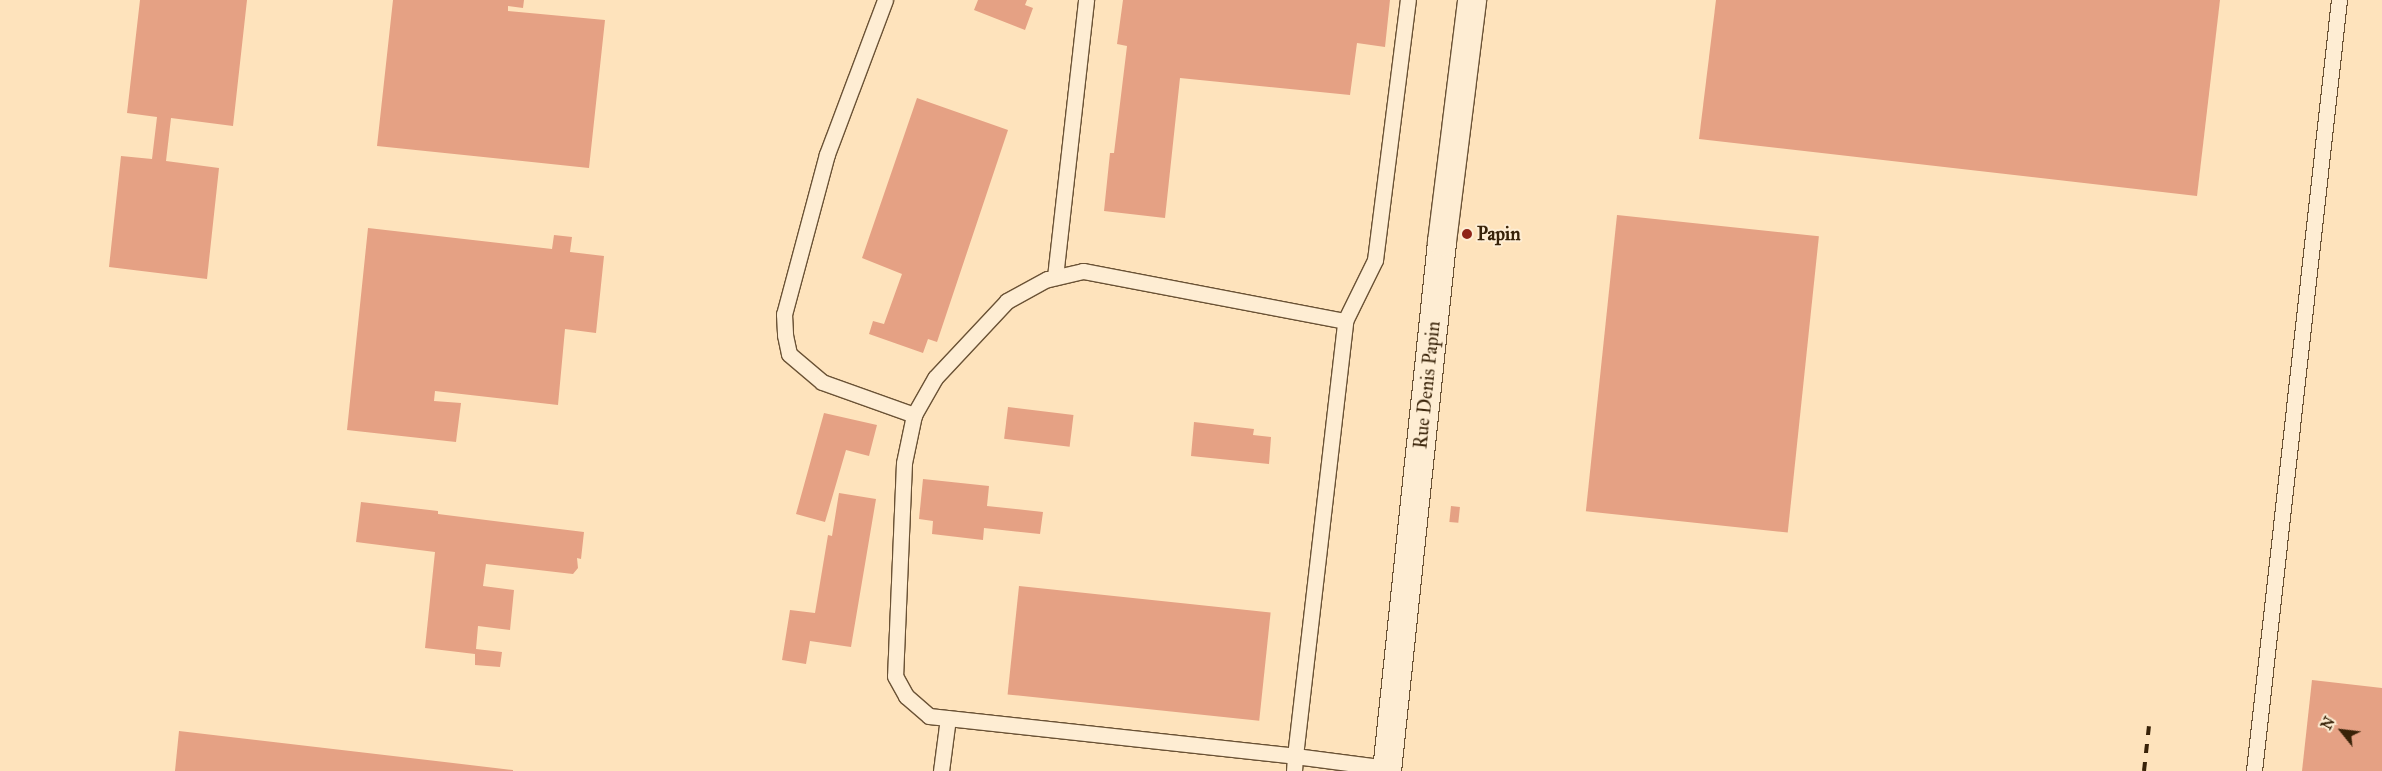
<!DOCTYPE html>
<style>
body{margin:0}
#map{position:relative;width:2382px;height:771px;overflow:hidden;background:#fee3bc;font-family:"IM FELL Great Primer",serif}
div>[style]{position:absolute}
.building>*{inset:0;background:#e5a184;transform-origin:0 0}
.roads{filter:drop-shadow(1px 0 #6a5235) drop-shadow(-1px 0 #6a5235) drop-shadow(0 1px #6a5235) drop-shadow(0 -1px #6a5235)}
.lane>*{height:15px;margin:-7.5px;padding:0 7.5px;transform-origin:7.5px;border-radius:7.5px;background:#feedd3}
.street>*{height:28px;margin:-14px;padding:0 14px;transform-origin:14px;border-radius:14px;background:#feedd3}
.rail>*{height:4px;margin-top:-2px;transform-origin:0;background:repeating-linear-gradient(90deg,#382208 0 9px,transparent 0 18px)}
.dots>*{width:14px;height:14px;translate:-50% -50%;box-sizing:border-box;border:2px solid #feedd3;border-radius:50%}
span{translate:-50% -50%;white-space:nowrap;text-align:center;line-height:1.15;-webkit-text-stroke:4px #feedd3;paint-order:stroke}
.poi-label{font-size:19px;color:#382208;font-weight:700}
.left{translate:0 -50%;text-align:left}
.street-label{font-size:19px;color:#382208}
.north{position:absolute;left:2317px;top:706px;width:50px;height:50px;-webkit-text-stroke:4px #feedd3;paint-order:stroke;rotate:299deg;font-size:14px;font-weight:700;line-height:20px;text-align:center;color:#382208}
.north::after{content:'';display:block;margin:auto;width:18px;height:22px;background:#382208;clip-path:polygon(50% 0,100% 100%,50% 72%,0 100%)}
</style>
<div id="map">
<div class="building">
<i style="clip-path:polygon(140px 0,247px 0,233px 126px,171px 118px,166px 161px,219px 168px,207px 279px,109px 267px,121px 156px,152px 159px,157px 117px,127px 113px)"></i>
<i style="clip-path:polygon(393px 0,524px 0,523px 8px,508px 6px,508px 11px,605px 20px,589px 168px,377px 146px)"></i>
<i style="clip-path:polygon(978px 0,1027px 0,1025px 5px,1033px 8px,1025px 30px,974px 10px)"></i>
<i style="clip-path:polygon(1123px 0,1390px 0,1385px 47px,1357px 43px,1350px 95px,1180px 78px,1165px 218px,1104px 211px,1110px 153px,1114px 153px,1127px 46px,1117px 44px)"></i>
<i style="clip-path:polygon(1716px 0,2220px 0,2197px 196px,1699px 139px)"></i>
<i style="clip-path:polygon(917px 98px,1008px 130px,937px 342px,928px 339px,923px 353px,869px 334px,873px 321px,884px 324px,902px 274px,862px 258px)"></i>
<i style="left:1617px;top:215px;width:203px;height:298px;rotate:6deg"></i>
<i style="clip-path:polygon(368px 228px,552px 249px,554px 235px,572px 237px,570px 252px,604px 256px,596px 333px,565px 329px,558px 405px,435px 391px,434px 401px,461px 403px,456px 442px,347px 430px)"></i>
<i style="left:1008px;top:407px;width:66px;height:32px;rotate:7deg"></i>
<i style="clip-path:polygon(824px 413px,877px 425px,869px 456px,846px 450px,825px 522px,796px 514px)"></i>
<i style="clip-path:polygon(1194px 422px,1254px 429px,1253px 435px,1271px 437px,1269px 464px,1191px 456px)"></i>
<i style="clip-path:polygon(923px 479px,989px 486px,987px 506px,1043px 512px,1040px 534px,984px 528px,983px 540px,932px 534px,933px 521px,919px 519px)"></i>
<i style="clip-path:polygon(839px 493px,876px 499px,851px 647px,810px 641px,806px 664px,782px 660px,790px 610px,815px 613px,828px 535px,832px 536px)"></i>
<i style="clip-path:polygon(361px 502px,438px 511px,438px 514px,584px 532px,581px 559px,577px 558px,578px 568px,573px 574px,486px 564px,483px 586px,514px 590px,510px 630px,478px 626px,476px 649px,502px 652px,500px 667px,475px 665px,475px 654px,425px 648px,435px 552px,356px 542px)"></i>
<i style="left:1451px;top:506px;width:9px;height:16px;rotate:6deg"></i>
<i style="left:1019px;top:586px;width:253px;height:109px;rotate:6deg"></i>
<i style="clip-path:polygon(2312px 680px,2382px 688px,2382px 771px,2302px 771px)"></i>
<i style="clip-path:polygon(179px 731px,513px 770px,513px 771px,175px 771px)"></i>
</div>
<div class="roads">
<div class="lane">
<i style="left:885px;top:0;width:165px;rotate:110.6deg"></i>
<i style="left:827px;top:154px;width:166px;rotate:105deg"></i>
<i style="left:784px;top:314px;width:21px;rotate:87deg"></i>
<i style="left:785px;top:335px;width:19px;rotate:78deg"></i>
<i style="left:789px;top:354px;width:43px;rotate:40.3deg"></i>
<i style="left:822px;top:382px;width:98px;rotate:19.7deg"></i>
<i style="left:1055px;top:277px;width:279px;rotate:-83.6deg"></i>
<i style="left:1345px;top:321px;width:68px;rotate:-63.8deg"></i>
<i style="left:1375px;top:260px;width:262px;rotate:-82.8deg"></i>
<i style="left:941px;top:771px;width:53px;rotate:-82.5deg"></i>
<i style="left:1294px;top:771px;width:15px;rotate:-86deg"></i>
<i style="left:1295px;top:756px;width:438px;rotate:-83.4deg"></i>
<i style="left:1345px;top:321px;width:267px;rotate:-169.2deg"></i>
<i style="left:1083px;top:271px;width:37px;rotate:167deg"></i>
<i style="left:1047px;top:279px;width:46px;rotate:151.2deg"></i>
<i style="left:1007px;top:301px;width:105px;rotate:133.1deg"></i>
<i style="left:935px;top:378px;width:43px;rotate:119.6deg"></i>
<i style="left:914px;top:415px;width:49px;rotate:101.8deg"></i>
<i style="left:904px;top:463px;width:213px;rotate:92.4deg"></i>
<i style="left:895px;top:676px;width:23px;rotate:61deg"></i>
<i style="left:906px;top:696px;width:30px;rotate:41deg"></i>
<i style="left:929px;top:716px;width:368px;rotate:6.2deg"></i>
<i style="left:1295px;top:756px;width:93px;rotate:7.4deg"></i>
<i style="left:2254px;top:771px;width:776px;rotate:-83.71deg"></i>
</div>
<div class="street">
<i style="left:1387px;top:771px;width:532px;rotate:-84.06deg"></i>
<i style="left:1442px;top:242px;width:244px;rotate:-82.9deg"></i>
</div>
</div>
<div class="rail">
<i style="left:2144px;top:771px;width:45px;rotate:-83.7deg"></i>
</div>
<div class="dots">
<i style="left:1467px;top:234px;background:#8f2418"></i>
</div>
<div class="poi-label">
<span class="left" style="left:1477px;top:234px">Papin</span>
</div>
<div class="street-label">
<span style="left:1427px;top:385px;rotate:-84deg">Rue Denis Papin</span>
</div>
<div class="north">N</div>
</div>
